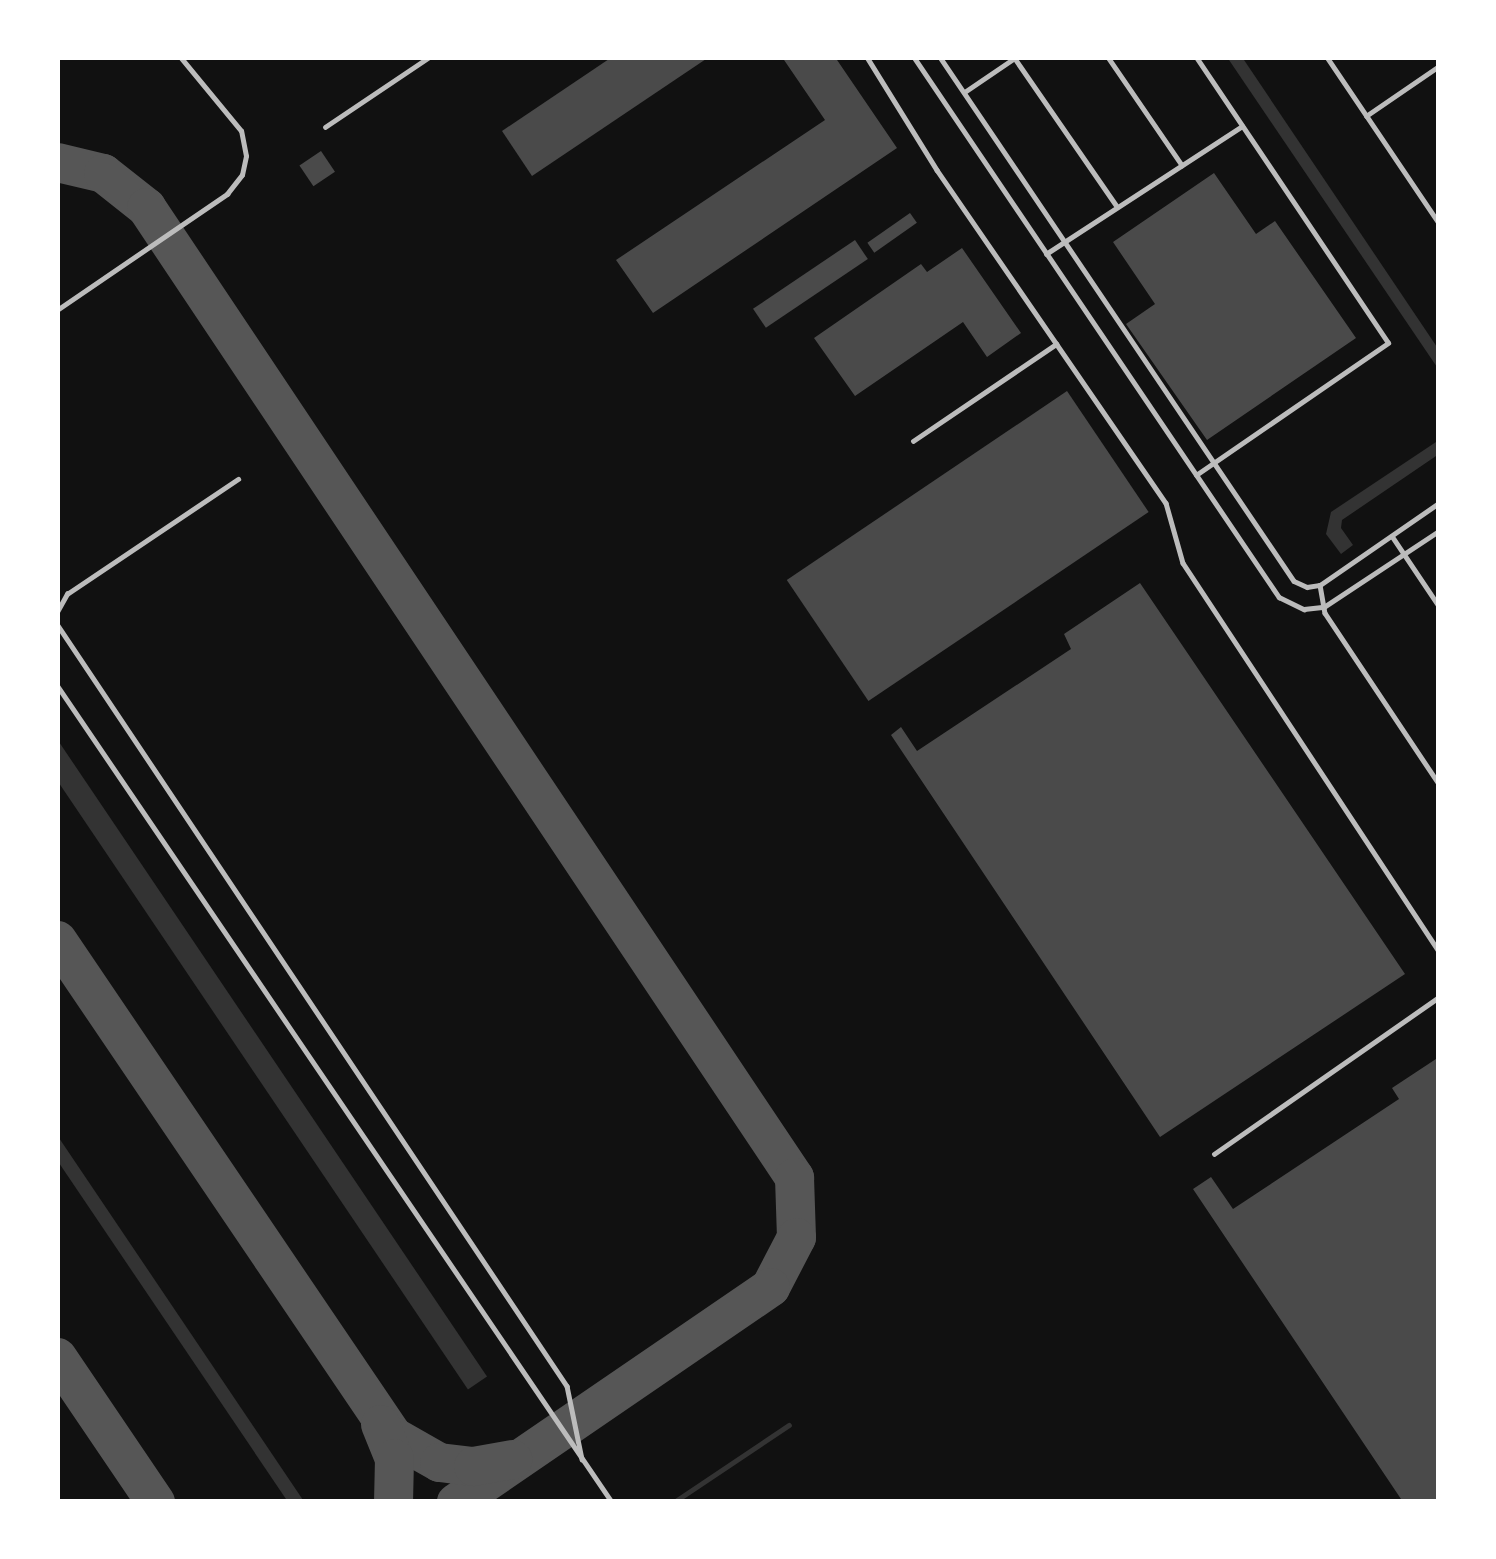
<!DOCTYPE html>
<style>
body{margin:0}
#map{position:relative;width:1496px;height:1559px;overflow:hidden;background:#111;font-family:"IBM Plex Sans",sans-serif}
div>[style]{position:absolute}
.water>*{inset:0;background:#333;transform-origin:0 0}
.stream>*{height:4.5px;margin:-2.25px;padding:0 2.25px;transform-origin:2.25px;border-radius:2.25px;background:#333}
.taxiway>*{height:39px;margin:-19.5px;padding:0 19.5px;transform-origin:19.5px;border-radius:19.5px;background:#565656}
.building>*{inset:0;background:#4a4a4a;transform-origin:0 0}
.service>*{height:4.5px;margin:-2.25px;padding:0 2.25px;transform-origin:2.25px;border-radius:2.25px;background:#bcbcbc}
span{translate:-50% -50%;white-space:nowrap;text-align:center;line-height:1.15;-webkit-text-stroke:9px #fff;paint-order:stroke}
.frame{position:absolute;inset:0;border:60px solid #fff;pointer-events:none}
</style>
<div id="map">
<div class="water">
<i style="clip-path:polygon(1227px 57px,1242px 57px,1439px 350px,1439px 370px)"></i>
<i style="clip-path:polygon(1439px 440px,1439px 454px,1342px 520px,1341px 528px,1353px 545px,1341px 554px,1326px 534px,1331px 512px)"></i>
<i style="left:57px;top:739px;width:769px;height:23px;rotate:56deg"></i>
<i style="clip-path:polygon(57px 1135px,303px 1500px,301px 1502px,288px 1502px,57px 1160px)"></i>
</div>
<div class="stream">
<i style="left:674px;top:1502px;width:138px;rotate:-33.8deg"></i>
</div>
<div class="taxiway">
<i style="left:57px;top:162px;width:47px;rotate:13.4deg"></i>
<i style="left:103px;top:173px;width:55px;rotate:38.3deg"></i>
<i style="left:146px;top:207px;width:1167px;rotate:56.26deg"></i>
<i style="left:794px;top:1177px;width:60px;rotate:88.1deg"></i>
<i style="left:796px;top:1237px;width:56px;rotate:117.5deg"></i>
<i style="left:770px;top:1287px;width:381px;rotate:145.6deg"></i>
<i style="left:57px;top:940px;width:599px;rotate:55.89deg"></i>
<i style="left:393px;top:1436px;width:53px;rotate:29.5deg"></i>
<i style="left:439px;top:1462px;width:34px;rotate:7deg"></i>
<i style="left:473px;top:1466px;width:40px;rotate:-10deg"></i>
<i style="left:57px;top:1357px;width:175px;rotate:55.9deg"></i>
<i style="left:380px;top:1424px;width:37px;rotate:68deg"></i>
<i style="left:394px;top:1458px;width:44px;rotate:91.3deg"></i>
</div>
<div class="building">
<i style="clip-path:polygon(612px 57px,709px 57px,532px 176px,502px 131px)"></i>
<i style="clip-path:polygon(782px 57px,835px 57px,897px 148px,653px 313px,616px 260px,825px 120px)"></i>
<i style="left:321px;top:151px;width:25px;height:26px;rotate:56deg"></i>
<i style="clip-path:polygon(1214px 173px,1256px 234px,1275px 221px,1356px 338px,1207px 440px,1126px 324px,1155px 304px,1113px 242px)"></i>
<i style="left:910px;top:213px;width:12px;height:52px;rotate:55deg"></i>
<i style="left:855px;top:240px;width:23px;height:123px;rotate:56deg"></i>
<i style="clip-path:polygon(962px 248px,1021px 333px,987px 357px,963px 322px,855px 396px,814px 338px,921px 264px,927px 272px)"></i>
<i style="left:1067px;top:391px;width:146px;height:338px;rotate:56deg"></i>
<i style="clip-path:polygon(1140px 583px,1405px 974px,1160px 1137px,891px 735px,901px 727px,917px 751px,1071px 649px,1064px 634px)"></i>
<i style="clip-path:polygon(1439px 1057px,1439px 1502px,1403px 1502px,1193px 1189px,1211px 1177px,1233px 1209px,1399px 1099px,1392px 1088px)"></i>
</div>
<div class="service">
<i style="left:867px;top:57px;width:133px;rotate:58.2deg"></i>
<i style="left:937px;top:170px;width:404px;rotate:55.5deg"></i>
<i style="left:1166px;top:503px;width:62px;rotate:74.2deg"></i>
<i style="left:1183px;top:563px;width:465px;rotate:56.6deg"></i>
<i style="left:914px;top:57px;width:652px;rotate:55.94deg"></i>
<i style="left:1279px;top:597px;width:28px;rotate:26deg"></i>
<i style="left:1304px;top:609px;width:20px;rotate:-6deg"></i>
<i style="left:1324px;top:607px;width:138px;rotate:-33.5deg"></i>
<i style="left:940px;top:57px;width:632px;rotate:55.96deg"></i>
<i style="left:1294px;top:581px;width:14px;rotate:25deg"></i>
<i style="left:1307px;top:587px;width:13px;rotate:-9deg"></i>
<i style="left:1320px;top:585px;width:145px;rotate:-34.6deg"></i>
<i style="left:1014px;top:57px;width:180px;rotate:55.4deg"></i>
<i style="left:1108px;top:57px;width:131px;rotate:55.6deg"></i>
<i style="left:1327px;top:57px;width:200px;rotate:56deg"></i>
<i style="left:966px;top:91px;width:60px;rotate:-34.2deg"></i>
<i style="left:1366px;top:116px;width:88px;rotate:-34.4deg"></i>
<i style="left:325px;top:127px;width:125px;rotate:-33.9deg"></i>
<i style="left:1046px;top:254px;width:234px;rotate:-33.1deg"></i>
<i style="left:57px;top:310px;width:206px;rotate:-34.3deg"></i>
<i style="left:227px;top:194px;width:24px;rotate:-52deg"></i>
<i style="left:242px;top:175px;width:19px;rotate:-78deg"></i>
<i style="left:246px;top:156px;width:25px;rotate:-101deg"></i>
<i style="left:241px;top:131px;width:96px;rotate:-129.5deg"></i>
<i style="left:913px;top:441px;width:173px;rotate:-34.1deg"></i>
<i style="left:1196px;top:475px;width:233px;rotate:-34.5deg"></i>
<i style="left:1388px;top:343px;width:344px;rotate:-123.9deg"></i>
<i style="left:1392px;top:536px;width:84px;rotate:56.1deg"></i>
<i style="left:1320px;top:585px;width:28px;rotate:80deg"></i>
<i style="left:1325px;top:613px;width:206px;rotate:56.3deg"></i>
<i style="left:57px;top:612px;width:21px;rotate:-61deg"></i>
<i style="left:67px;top:594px;width:206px;rotate:-33.9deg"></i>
<i style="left:57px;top:624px;width:917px;rotate:56.21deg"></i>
<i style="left:567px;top:1386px;width:75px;rotate:78.4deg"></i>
<i style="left:57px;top:685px;width:988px;rotate:55.81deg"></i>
<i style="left:1214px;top:1154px;width:274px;rotate:-34.9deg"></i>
</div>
<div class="frame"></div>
</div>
